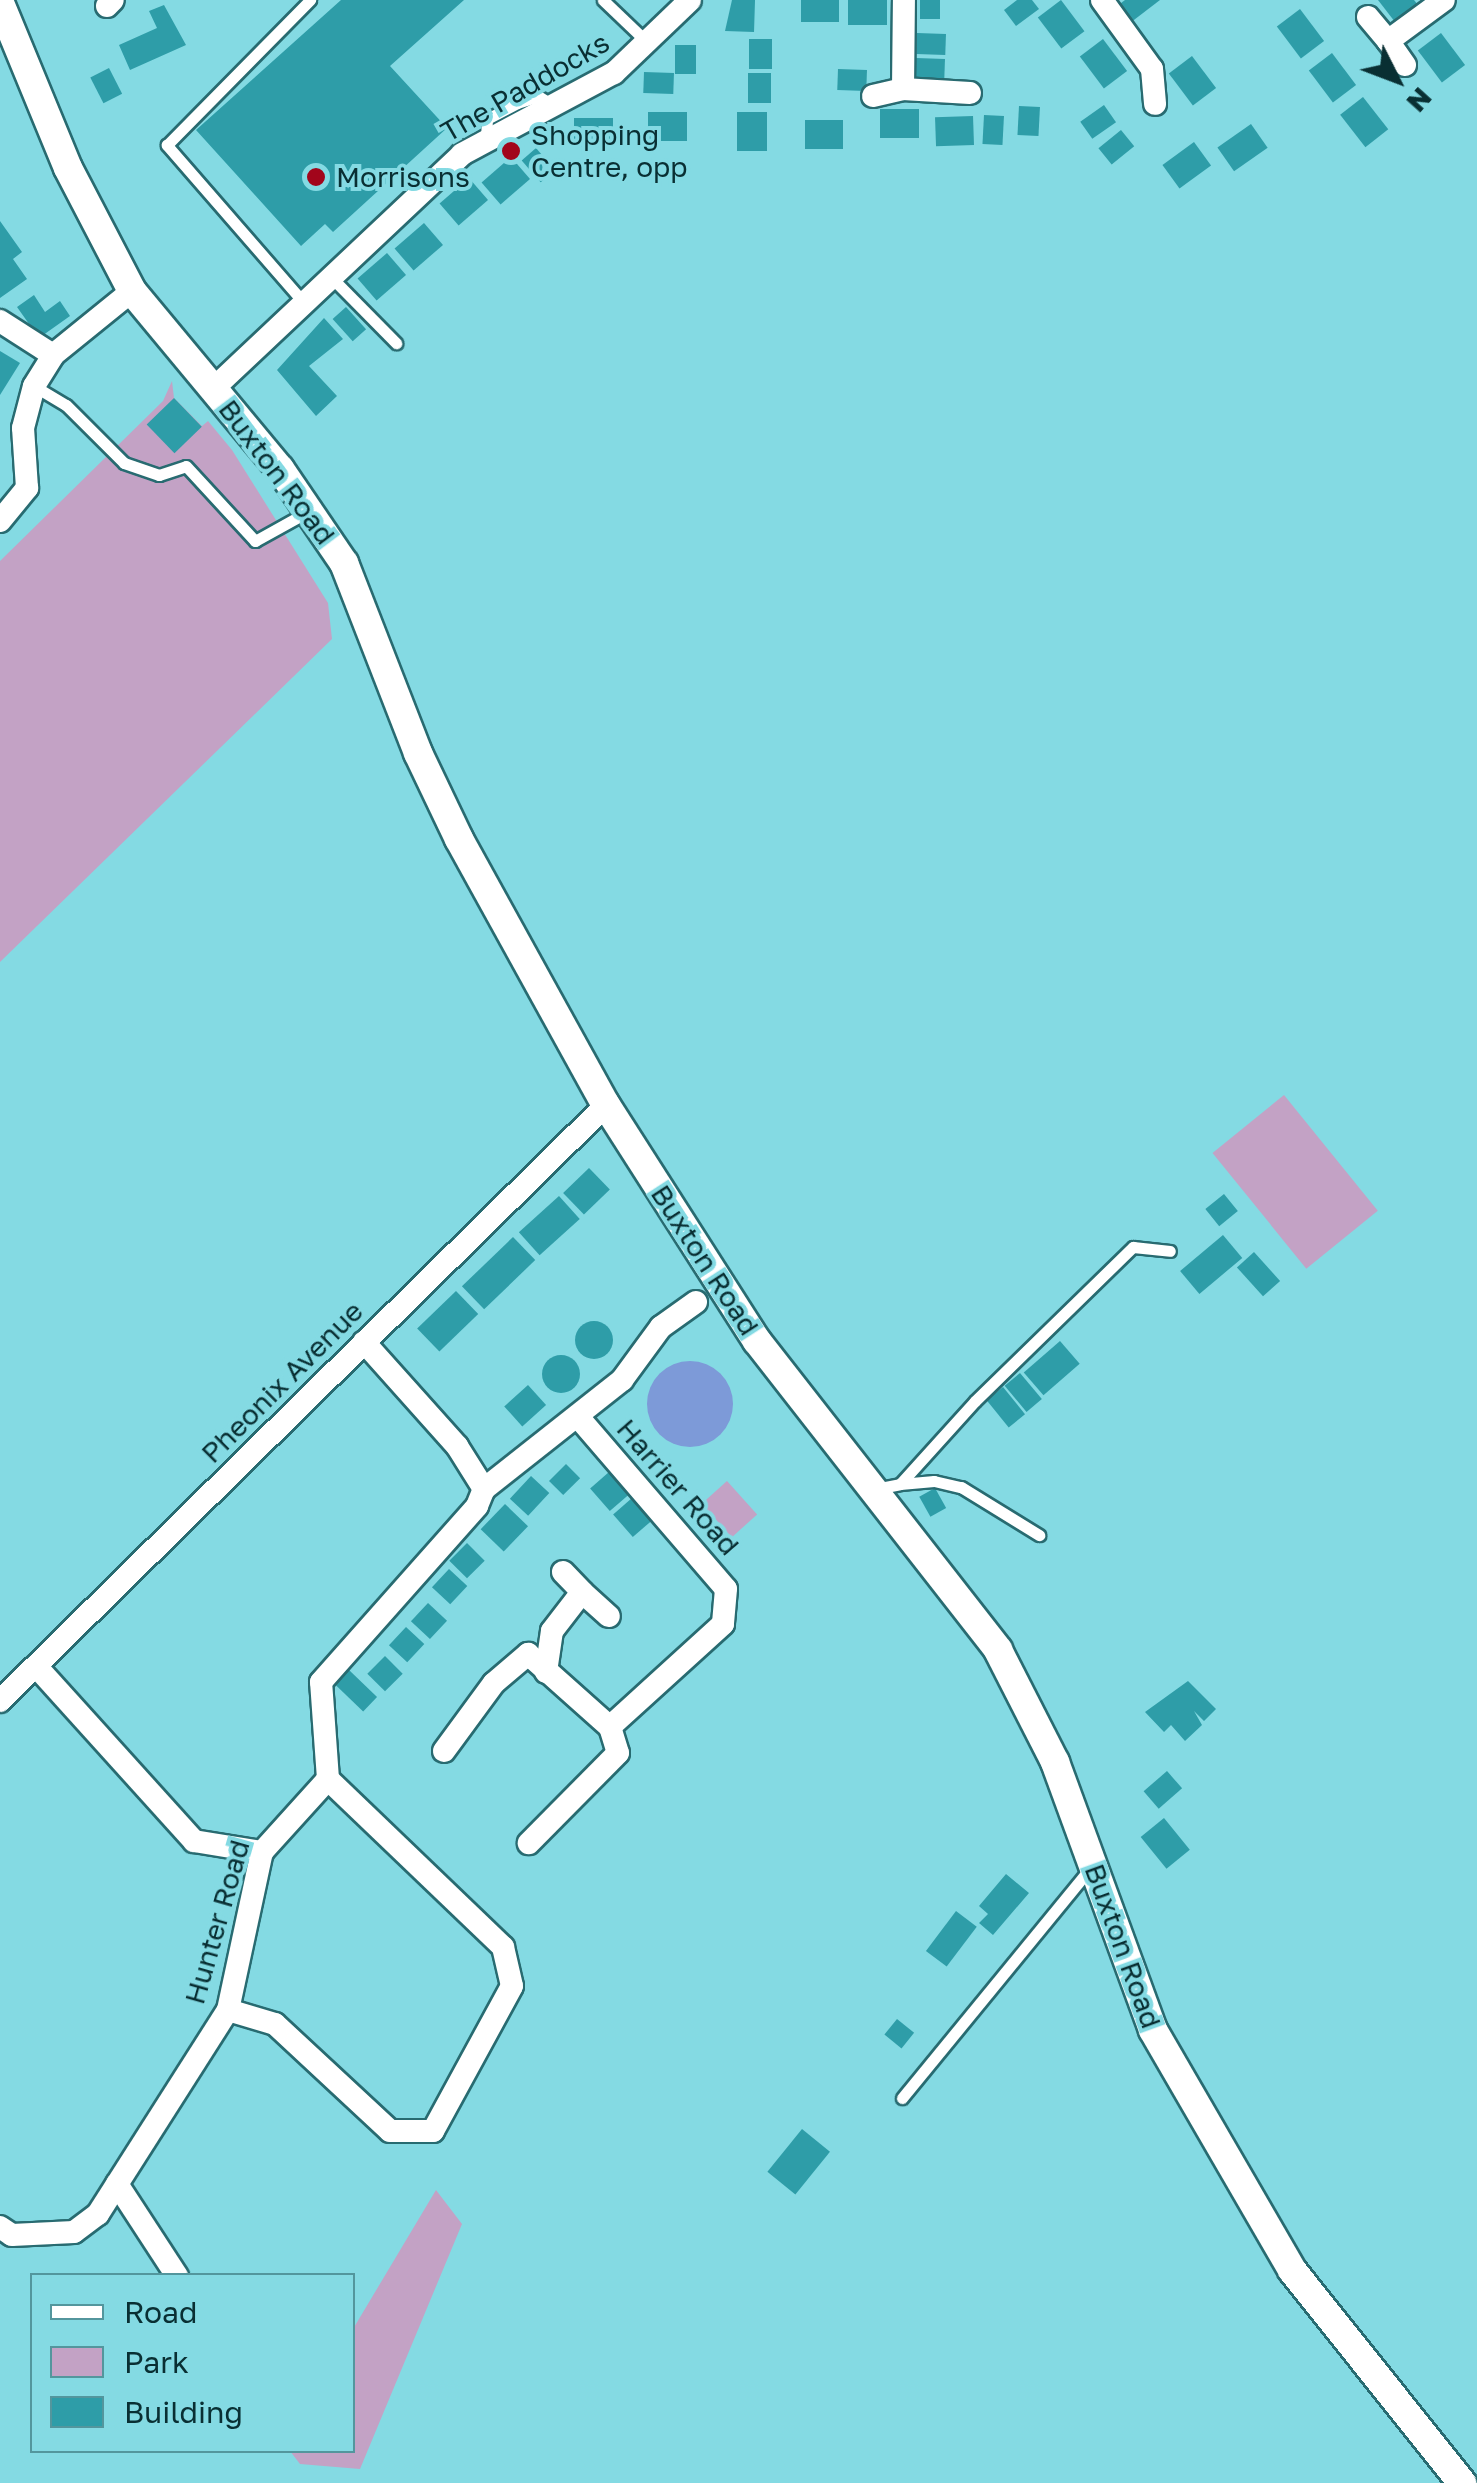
<!DOCTYPE html>
<style>
body{margin:0}
#map{position:relative;width:1477px;height:2483px;overflow:hidden;background:#84dae3;font-family:"Golos Text",sans-serif}
div>[style]{position:absolute}
.green>*{inset:0;background:#c3a2c5;transform-origin:0 0}
.water>*{inset:0;background:#7d9ad8}
.round{border-radius:50%}
.building>*{inset:0;background:#2e9da8;transform-origin:0 0}
.roads{filter:drop-shadow(2px 0 #286b71) drop-shadow(-2px 0 #286b71) drop-shadow(0 2px #286b71) drop-shadow(0 -2px #286b71)}
.service>*{height:11px;margin:-5.5px;padding:0 5.5px;transform-origin:5.5px;border-radius:5.5px;background:#fff}
.minor>*{height:22px;margin:-11px;padding:0 11px;transform-origin:11px;border-radius:11px;background:#fff}
.tertiary>*{height:28px;margin:-14px;padding:0 14px;transform-origin:14px;border-radius:14px;background:#fff}
.dots>*{width:28px;height:28px;translate:-50% -50%;box-sizing:border-box;border:5px solid #84dae3;border-radius:50%}
span{translate:-50% -50%;white-space:nowrap;text-align:center;line-height:1.15;-webkit-text-stroke:8px #84dae3;paint-order:stroke}
.street-label{font-size:28px;color:#092f33}
.poi-label{font-size:28px;color:#092f33}
.left{translate:0 -50%;text-align:left}
.legend{position:absolute;left:30px;top:2273px;width:325px;height:180px;box-sizing:border-box;background:#84dae3;border:2px solid #53969d;margin:0;padding:12px 18px;list-style:none;font-size:30px;color:#092f33}
.legend li{display:flex;align-items:center;gap:20px;height:50px}
.legend b{width:50px;border:2px solid #53969d}
.north{position:absolute;left:1347px;top:30px;width:100px;height:100px;-webkit-text-stroke:8px #84dae3;paint-order:stroke;rotate:132deg;font-size:28px;font-weight:700;line-height:40px;text-align:center;color:#092f33}
.north::after{content:'';display:block;margin:auto;width:35px;height:45px;background:#092f33;clip-path:polygon(50% 0,100% 100%,50% 72%,0 100%)}
</style>
<div id="map">
<div class="green">
<i style="clip-path:polygon(172px 381px,174px 398px,202px 426px,208px 421px,232px 450px,328px 603px,332px 639px,0 962px,0 561px,163px 401px)"></i>
<i style="left:1284px;top:1095px;width:149px;height:92px;rotate:51deg"></i>
<i style="left:727px;top:1481px;width:45px;height:34px;rotate:48deg"></i>
<i style="clip-path:polygon(436px 2190px,462px 2224px,360px 2469px,300px 2464px,290px 2451px,352px 2450px,353px 2329px)"></i>
</div>
<div class="water">
<i class="round" style="left:647px;top:1361px;width:86px;height:86px"></i>
</div>
<div class="building">
<i style="clip-path:polygon(341px 0,464px 0,390px 66px,447px 128px,333px 232px,325px 224px,301px 246px,196px 130px)"></i>
<i style="clip-path:polygon(732px 0,755px 0,754px 32px,725px 31px)"></i>
<i style="left:801px;top:0;width:38px;height:22px"></i>
<i style="left:848px;top:0;width:39px;height:25px"></i>
<i style="left:920px;top:0;width:20px;height:19px"></i>
<i style="clip-path:polygon(1017px 0,1032px 0,1039px 9px,1016px 26px,1004px 10px)"></i>
<i style="left:1061px;top:0;width:39px;height:29px;rotate:53deg"></i>
<i style="clip-path:polygon(1125px 0,1160px 0,1130px 23px,1117px 6px)"></i>
<i style="clip-path:polygon(1378px 0,1414px 0,1418px 5px,1395px 22px)"></i>
<i style="clip-path:polygon(164px 5px,186px 45px,130px 70px,119px 45px,157px 28px,149px 11px)"></i>
<i style="left:1300px;top:9px;width:40px;height:29px;rotate:53deg"></i>
<i style="left:917px;top:33px;width:29px;height:21px;rotate:2deg"></i>
<i style="left:1441px;top:33px;width:40px;height:29px;rotate:53deg"></i>
<i style="left:749px;top:39px;width:23px;height:30px"></i>
<i style="left:1103px;top:39px;width:40px;height:29px;rotate:53deg"></i>
<i style="left:675px;top:45px;width:21px;height:29px"></i>
<i style="left:1332px;top:53px;width:40px;height:29px;rotate:53deg"></i>
<i style="left:1192px;top:56px;width:40px;height:29px;rotate:53deg"></i>
<i style="left:916px;top:58px;width:29px;height:21px;rotate:2deg"></i>
<i style="left:109px;top:68px;width:29px;height:21px;rotate:63deg"></i>
<i style="left:838px;top:69px;width:29px;height:21px;rotate:2deg"></i>
<i style="left:644px;top:72px;width:30px;height:21px;rotate:2deg"></i>
<i style="left:748px;top:73px;width:23px;height:30px"></i>
<i style="left:1363px;top:97px;width:41px;height:29px;rotate:52deg"></i>
<i style="left:1104px;top:105px;width:21px;height:29px;rotate:55deg"></i>
<i style="left:1019px;top:106px;width:21px;height:29px;rotate:3deg"></i>
<i style="left:880px;top:109px;width:39px;height:29px"></i>
<i style="left:648px;top:112px;width:39px;height:29px"></i>
<i style="left:737px;top:112px;width:30px;height:39px"></i>
<i style="left:984px;top:115px;width:20px;height:29px;rotate:3deg"></i>
<i style="left:973px;top:116px;width:29px;height:38px;rotate:88deg"></i>
<i style="left:574px;top:118px;width:39px;height:29px"></i>
<i style="left:805px;top:120px;width:38px;height:29px"></i>
<i style="left:1251px;top:124px;width:29px;height:41px;rotate:55deg"></i>
<i style="left:1121px;top:130px;width:21px;height:29px;rotate:51deg"></i>
<i style="left:1194px;top:142px;width:29px;height:39px;rotate:54deg"></i>
<i style="left:536px;top:148px;width:29px;height:19px;rotate:49deg"></i>
<i style="left:511px;top:157px;width:29px;height:39px;rotate:49deg"></i>
<i style="left:469px;top:178px;width:29px;height:39px;rotate:49deg"></i>
<i style="clip-path:polygon(0 221px,22px 252px,13px 259px,27px 279px,0 298px)"></i>
<i style="left:424px;top:223px;width:29px;height:39px;rotate:49deg"></i>
<i style="left:387px;top:253px;width:29px;height:39px;rotate:49deg"></i>
<i style="clip-path:polygon(34px 295px,45px 312px,60px 301px,70px 316px,39px 338px,17px 307px)"></i>
<i style="left:346px;top:307px;width:30px;height:18px;rotate:48deg"></i>
<i style="clip-path:polygon(324px 318px,343px 339px,309px 366px,337px 396px,316px 416px,277px 370px)"></i>
<i style="clip-path:polygon(0 351px,20px 363px,0 395px)"></i>
<i style="left:174px;top:398px;width:40px;height:38px;rotate:46deg"></i>
<i style="left:589px;top:1168px;width:30px;height:36px;rotate:46deg"></i>
<i style="left:1224px;top:1194px;width:22px;height:24px;rotate:51deg"></i>
<i style="left:559px;top:1196px;width:31px;height:54px;rotate:48deg"></i>
<i style="left:1223px;top:1235px;width:30px;height:56px;rotate:50deg"></i>
<i style="left:513px;top:1237px;width:32px;height:71px;rotate:46deg"></i>
<i style="left:1254px;top:1252px;width:39px;height:23px;rotate:48deg"></i>
<i style="left:456px;top:1291px;width:32px;height:54px;rotate:46deg"></i>
<i class="round" style="left:575px;top:1321px;width:38px;height:38px"></i>
<i style="left:1060px;top:1341px;width:30px;height:48px;rotate:49deg"></i>
<i class="round" style="left:542px;top:1355px;width:38px;height:38px"></i>
<i style="left:1020px;top:1373px;width:34px;height:20px;rotate:50deg"></i>
<i style="left:528px;top:1385px;width:27px;height:32px;rotate:48deg"></i>
<i style="left:1003px;top:1387px;width:35px;height:21px;rotate:51deg"></i>
<i style="left:566px;top:1464px;width:20px;height:24px;rotate:45deg"></i>
<i style="left:609px;top:1472px;width:30px;height:25px;rotate:49deg"></i>
<i style="left:531px;top:1476px;width:25px;height:31px;rotate:43deg"></i>
<i style="left:935px;top:1488px;width:23px;height:18px;rotate:61deg"></i>
<i style="left:632px;top:1498px;width:30px;height:25px;rotate:49deg"></i>
<i style="left:505px;top:1504px;width:32px;height:35px;rotate:44deg"></i>
<i style="left:467px;top:1543px;width:25px;height:25px;rotate:45deg"></i>
<i style="left:449px;top:1569px;width:25px;height:25px;rotate:43deg"></i>
<i style="left:428px;top:1603px;width:26px;height:25px;rotate:43deg"></i>
<i style="left:406px;top:1627px;width:25px;height:25px;rotate:43deg"></i>
<i style="left:385px;top:1656px;width:25px;height:25px;rotate:45deg"></i>
<i style="left:349px;top:1670px;width:39px;height:20px;rotate:44deg"></i>
<i style="clip-path:polygon(1188px 1681px,1216px 1709px,1204px 1721px,1194px 1711px,1202px 1725px,1185px 1741px,1171px 1725px,1164px 1732px,1145px 1712px)"></i>
<i style="left:1167px;top:1771px;width:23px;height:31px;rotate:49deg"></i>
<i style="left:1164px;top:1818px;width:41px;height:30px;rotate:51deg"></i>
<i style="clip-path:polygon(1006px 1874px,1029px 1893px,993px 1935px,979px 1923px,988px 1914px,979px 1906px)"></i>
<i style="left:956px;top:1911px;width:26px;height:50px;rotate:37deg"></i>
<i style="left:897px;top:2019px;width:22px;height:20px;rotate:39deg"></i>
<i style="left:802px;top:2129px;width:36px;height:55px;rotate:39deg"></i>
</div>
<div class="roads">
<div class="service">
<i style="left:603px;top:0;width:61px;rotate:43.7deg"></i>
<i style="left:486px;top:138px;width:19px;rotate:-87deg"></i>
<i style="left:487px;top:119px;width:34px;rotate:-28deg"></i>
<i style="left:517px;top:103px;width:22px;rotate:-18deg"></i>
<i style="left:538px;top:96px;width:15px;rotate:32deg"></i>
<i style="left:331px;top:277px;width:93px;rotate:45.4deg"></i>
<i style="left:305px;top:304px;width:211px;rotate:-131deg"></i>
<i style="left:167px;top:145px;width:204px;rotate:-45.4deg"></i>
<i style="left:34px;top:386px;width:37px;rotate:31deg"></i>
<i style="left:66px;top:405px;width:82px;rotate:45deg"></i>
<i style="left:124px;top:463px;width:37px;rotate:19deg"></i>
<i style="left:159px;top:475px;width:28px;rotate:-18deg"></i>
<i style="left:186px;top:466px;width:102px;rotate:47.4deg"></i>
<i style="left:255px;top:541px;width:60px;rotate:-29.1deg"></i>
<i style="left:900px;top:1484px;width:34px;rotate:-5deg"></i>
<i style="left:934px;top:1481px;width:28px;rotate:13deg"></i>
<i style="left:961px;top:1487px;width:92px;rotate:31.6deg"></i>
<i style="left:875px;top:1489px;width:25px;rotate:-11deg"></i>
<i style="left:900px;top:1484px;width:112px;rotate:-47.9deg"></i>
<i style="left:975px;top:1401px;width:221px;rotate:-44.3deg"></i>
<i style="left:1133px;top:1247px;width:37px;rotate:6deg"></i>
<i style="left:902px;top:2098px;width:297px;rotate:-50.7deg"></i>
</div>
<div class="minor">
<i style="left:1102px;top:0;width:85px;rotate:54.1deg"></i>
<i style="left:1152px;top:69px;width:35px;rotate:85deg"></i>
<i style="left:107px;top:6px;width:8px;rotate:-45deg"></i>
<i style="left:1368px;top:17px;width:31px;rotate:50deg"></i>
<i style="left:1405px;top:65px;width:29px;rotate:-125deg"></i>
<i style="left:1388px;top:41px;width:69px;rotate:-36.2deg"></i>
<i style="left:903px;top:89px;width:67px;rotate:3.4deg"></i>
<i style="left:873px;top:96px;width:31px;rotate:-13deg"></i>
<i style="left:903px;top:89px;width:89px;rotate:-89.4deg"></i>
<i style="left:0;top:321px;width:63px;rotate:32.7deg"></i>
<i style="left:214px;top:388px;width:341px;rotate:-43.3deg"></i>
<i style="left:462px;top:154px;width:172px;rotate:-28.1deg"></i>
<i style="left:614px;top:73px;width:105px;rotate:-43.8deg"></i>
<i style="left:0;top:521px;width:43px;rotate:-50.7deg"></i>
<i style="left:27px;top:488px;width:60px;rotate:-93.8deg"></i>
<i style="left:23px;top:428px;width:43px;rotate:-75.3deg"></i>
<i style="left:34px;top:386px;width:36px;rotate:-58deg"></i>
<i style="left:53px;top:355px;width:102px;rotate:-39deg"></i>
<i style="left:364px;top:1342px;width:140px;rotate:48.2deg"></i>
<i style="left:457px;top:1446px;width:51px;rotate:57.9deg"></i>
<i style="left:579px;top:1418px;width:225px;rotate:49.3deg"></i>
<i style="left:726px;top:1589px;width:35px;rotate:95deg"></i>
<i style="left:723px;top:1624px;width:153px;rotate:137.7deg"></i>
<i style="left:484px;top:1489px;width:176px;rotate:-38.3deg"></i>
<i style="left:622px;top:1380px;width:66px;rotate:-53.7deg"></i>
<i style="left:661px;top:1327px;width:43px;rotate:-35.5deg"></i>
<i style="left:563px;top:1572px;width:28px;rotate:46deg"></i>
<i style="left:36px;top:1666px;width:236px;rotate:47.9deg"></i>
<i style="left:194px;top:1841px;width:69px;rotate:9.2deg"></i>
<i style="left:546px;top:1672px;width:41px;rotate:-81.7deg"></i>
<i style="left:552px;top:1631px;width:49px;rotate:-52.4deg"></i>
<i style="left:582px;top:1592px;width:36px;rotate:42deg"></i>
<i style="left:0;top:1701px;width:850px;rotate:-44.52deg"></i>
<i style="left:444px;top:1751px;width:84px;rotate:-53.7deg"></i>
<i style="left:494px;top:1683px;width:45px;rotate:-40.5deg"></i>
<i style="left:528px;top:1654px;width:110px;rotate:41.7deg"></i>
<i style="left:610px;top:1727px;width:27px;rotate:73deg"></i>
<i style="left:618px;top:1753px;width:127px;rotate:134.7deg"></i>
<i style="left:228px;top:2010px;width:49px;rotate:16.6deg"></i>
<i style="left:275px;top:2024px;width:157px;rotate:42.9deg"></i>
<i style="left:390px;top:2131px;width:43px"></i>
<i style="left:433px;top:2131px;width:165px;rotate:-61.4deg"></i>
<i style="left:512px;top:1986px;width:40px;rotate:-103deg"></i>
<i style="left:503px;top:1947px;width:243px;rotate:-136.2deg"></i>
<i style="left:117px;top:2184px;width:110px;rotate:56.9deg"></i>
<i style="left:0;top:2227px;width:14px;rotate:34deg"></i>
<i style="left:12px;top:2235px;width:62px;rotate:-2.8deg"></i>
<i style="left:74px;top:2232px;width:30px;rotate:-37deg"></i>
<i style="left:98px;top:2214px;width:242px;rotate:-57.5deg"></i>
<i style="left:228px;top:2010px;width:162px;rotate:-77.9deg"></i>
<i style="left:262px;top:1852px;width:98px;rotate:-47.9deg"></i>
<i style="left:328px;top:1779px;width:97px;rotate:-94.1deg"></i>
<i style="left:321px;top:1682px;width:235px;rotate:-48.4deg"></i>
<i style="left:477px;top:1506px;width:18px;rotate:-68deg"></i>
</div>
<div class="tertiary">
<i style="left:0;top:3px;width:178px;rotate:67.6deg"></i>
<i style="left:68px;top:168px;width:139px;rotate:62.5deg"></i>
<i style="left:132px;top:291px;width:231px;rotate:50.3deg"></i>
<i style="left:280px;top:469px;width:114px;rotate:55.8deg"></i>
<i style="left:344px;top:563px;width:204px;rotate:68.7deg"></i>
<i style="left:418px;top:753px;width:95px;rotate:64.5deg"></i>
<i style="left:459px;top:839px;width:304px;rotate:61.1deg"></i>
<i style="left:606px;top:1105px;width:280px;rotate:57.4deg"></i>
<i style="left:757px;top:1341px;width:392px;rotate:52deg"></i>
<i style="left:998px;top:1650px;width:126px;rotate:63deg"></i>
<i style="left:1055px;top:1762px;width:285px;rotate:69.9deg"></i>
<i style="left:1153px;top:2030px;width:277px;rotate:59.9deg"></i>
<i style="left:1292px;top:2270px;width:273px;rotate:51.4deg"></i>
</div>
</div>
<div class="dots">
<i style="left:511px;top:151px;background:#a2051b"></i>
<i style="left:316px;top:177px;background:#a2051b"></i>
</div>
<div class="street-label">
<span style="left:525px;top:87px;rotate:-30deg">The Paddocks</span>
<span style="left:277px;top:472px;rotate:53deg">Buxton Road</span>
<span style="left:705px;top:1260px;rotate:57deg">Buxton Road</span>
<span style="left:282px;top:1382px;rotate:-45deg">Pheonix Avenue</span>
<span style="left:678px;top:1487px;rotate:49deg">Harrier Road</span>
<span style="left:217px;top:1922px;rotate:-74deg">Hunter Road</span>
<span style="left:1123px;top:1946px;rotate:70deg">Buxton Road</span>
</div>
<div class="poi-label">
<span class="left" style="left:531px;top:151px">Shopping<br>Centre, opp</span>
<span class="left" style="left:336px;top:177px">Morrisons</span>
</div>
<ul class="legend">
<li><b style="height:12px;background:#fff"></b>Road</li>
<li><b style="height:28px;background:#c3a2c5"></b>Park</li>
<li><b style="height:28px;background:#2e9da8"></b>Building</li>
</ul>
<div class="north">N</div>
</div>
